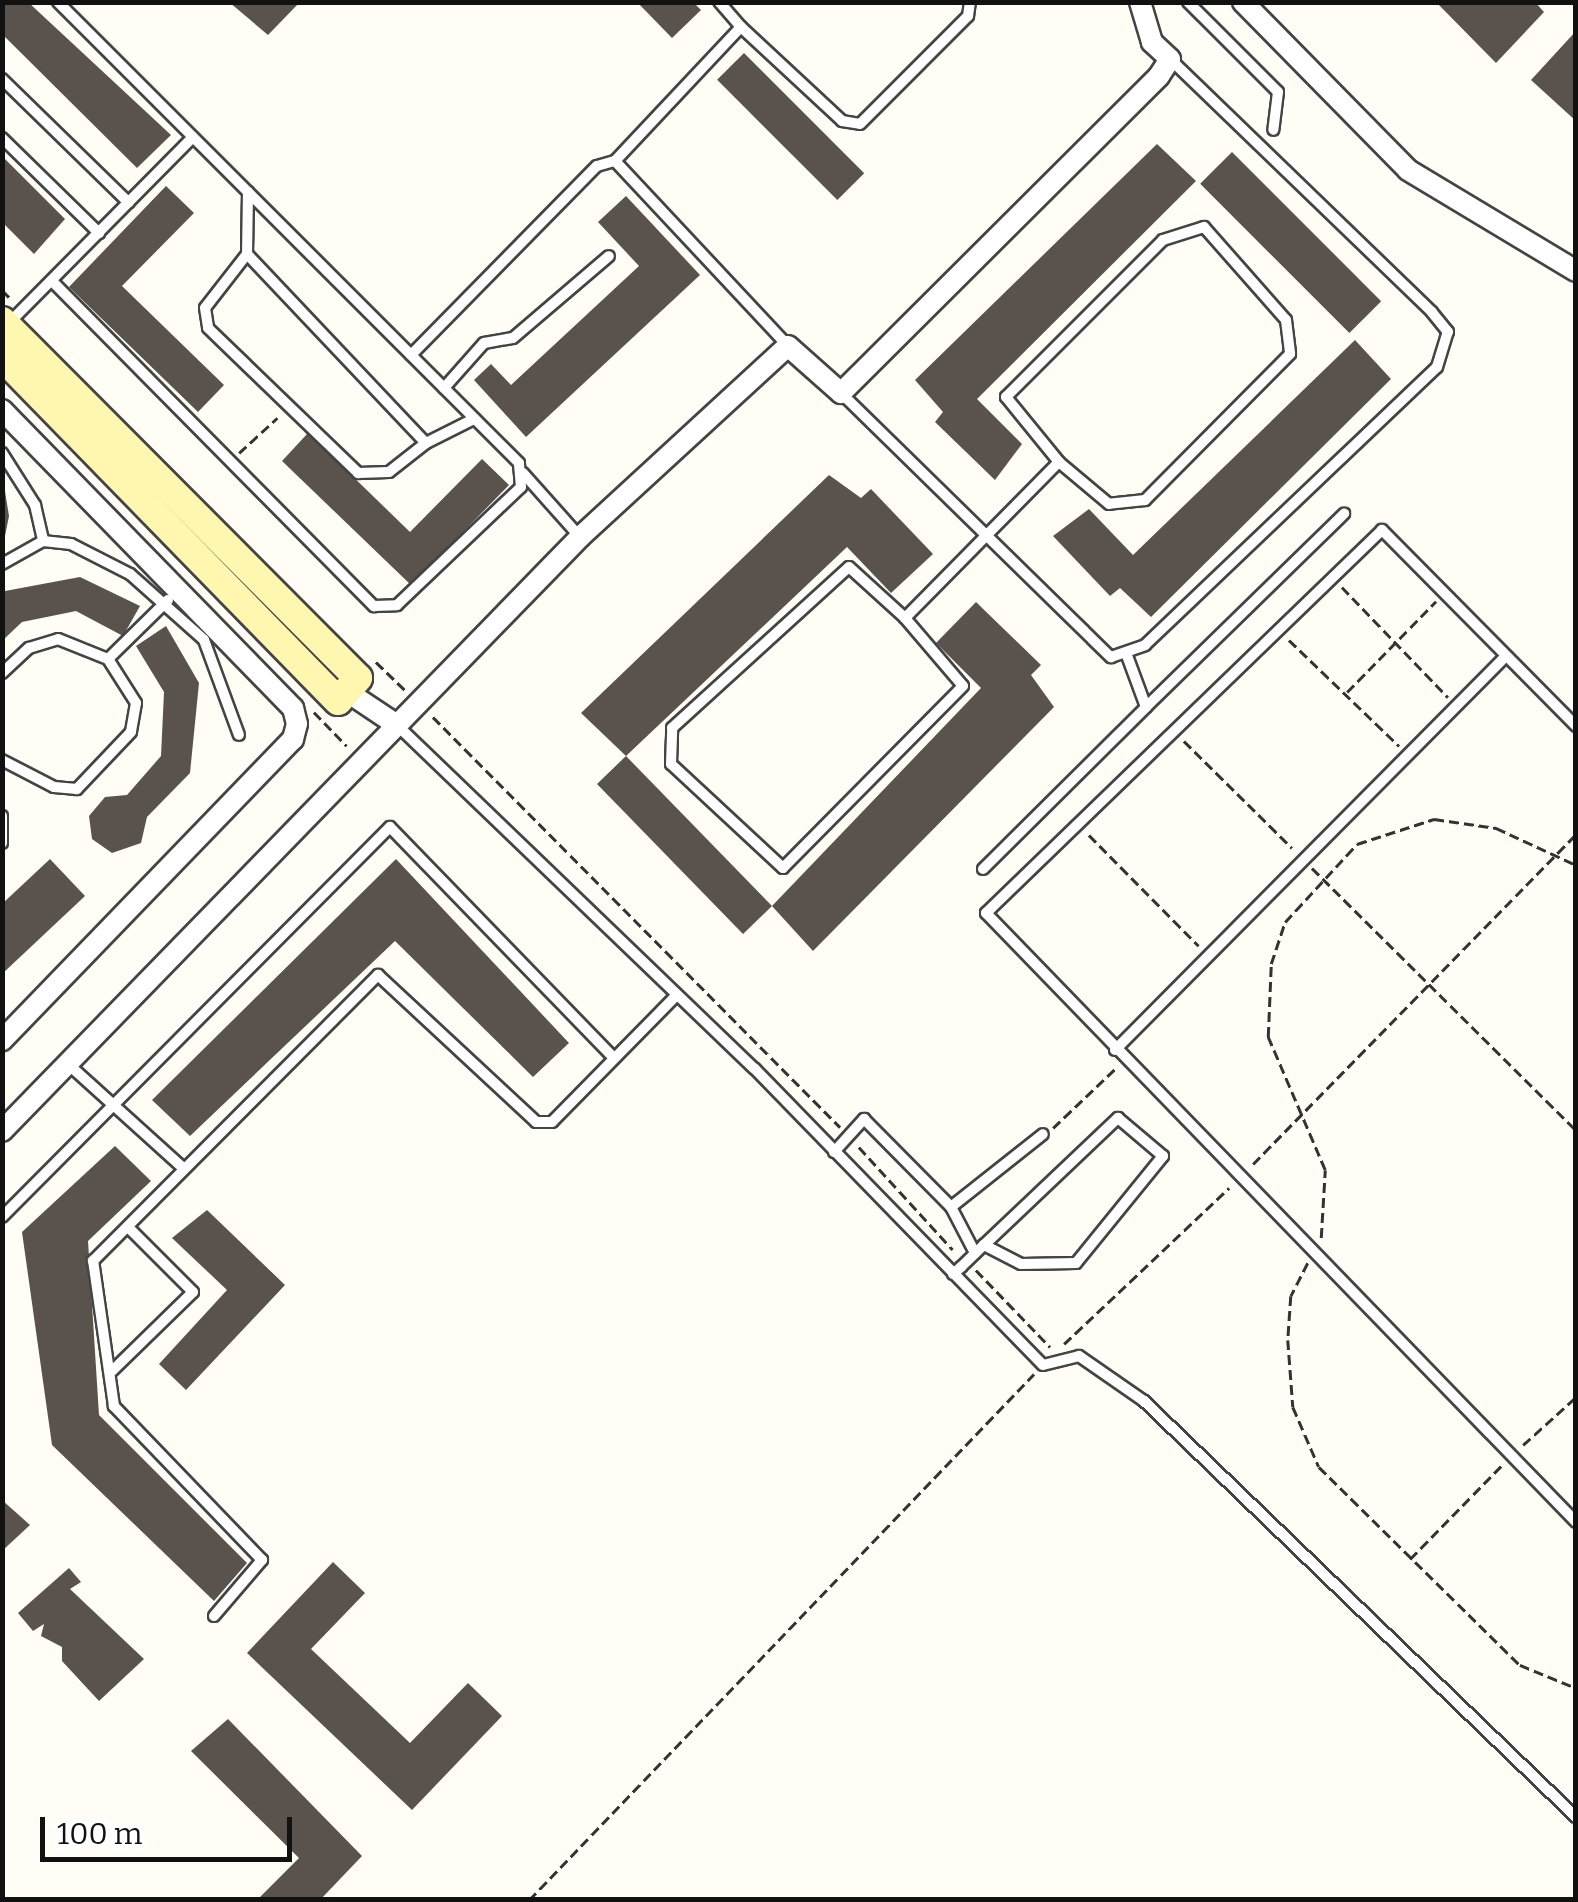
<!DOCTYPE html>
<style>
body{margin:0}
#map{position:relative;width:1578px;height:1902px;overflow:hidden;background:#fffdf5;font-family:Bitter,serif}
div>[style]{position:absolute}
.building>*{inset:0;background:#5a524d;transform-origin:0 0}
.path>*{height:2.5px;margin-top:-1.25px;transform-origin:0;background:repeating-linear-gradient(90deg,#333 0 10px,transparent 0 15px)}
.roads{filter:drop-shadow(2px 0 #444) drop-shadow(-2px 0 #444) drop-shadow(0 2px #444) drop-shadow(0 -2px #444)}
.lane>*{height:10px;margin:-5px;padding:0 5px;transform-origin:5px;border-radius:5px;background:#fff}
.street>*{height:20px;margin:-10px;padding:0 10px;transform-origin:10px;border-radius:10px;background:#fff}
.secondary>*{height:28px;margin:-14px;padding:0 14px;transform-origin:14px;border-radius:14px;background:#fff6b0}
span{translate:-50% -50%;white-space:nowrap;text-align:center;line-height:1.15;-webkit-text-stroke:10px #fff;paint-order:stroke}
.frame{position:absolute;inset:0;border:5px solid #111;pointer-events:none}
.scale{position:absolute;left:40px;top:1817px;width:252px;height:45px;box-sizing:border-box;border:5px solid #111;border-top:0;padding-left:12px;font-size:30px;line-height:35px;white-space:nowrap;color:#111;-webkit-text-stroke:8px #fff;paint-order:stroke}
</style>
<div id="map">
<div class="building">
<i style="clip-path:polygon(2px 2px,28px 2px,171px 135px,137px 168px,2px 34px)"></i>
<i style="clip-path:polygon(229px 2px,300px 2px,268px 35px)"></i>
<i style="clip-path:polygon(637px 2px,693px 2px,701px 10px,672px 38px)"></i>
<i style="clip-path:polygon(1436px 2px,1535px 2px,1544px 12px,1496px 63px)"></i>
<i style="clip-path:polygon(1576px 31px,1576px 121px,1531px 80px)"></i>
<i style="left:744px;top:53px;width:170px;height:38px;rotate:45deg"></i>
<i style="clip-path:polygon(1157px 144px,1196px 181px,977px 399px,1022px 444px,995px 480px,935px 422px,943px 412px,915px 380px)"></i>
<i style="left:1232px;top:152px;width:211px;height:45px;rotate:45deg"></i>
<i style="clip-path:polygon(2px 156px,65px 219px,34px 254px,2px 222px)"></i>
<i style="clip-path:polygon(166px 186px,194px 213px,122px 286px,224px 385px,198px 412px,69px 287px)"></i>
<i style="clip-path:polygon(626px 196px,700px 275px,526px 437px,474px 380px,491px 364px,511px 385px,639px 266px,598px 222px)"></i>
<i style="clip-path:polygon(1355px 340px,1391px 379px,1151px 617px,1120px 588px,1110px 596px,1053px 536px,1089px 509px,1133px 555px)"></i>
<i style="clip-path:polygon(308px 433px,410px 532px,482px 459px,509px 485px,411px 585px,282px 461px)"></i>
<i style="clip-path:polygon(829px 475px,861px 498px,871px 489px,933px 554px,891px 593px,847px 547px,626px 756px,581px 713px)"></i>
<i style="clip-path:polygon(3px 479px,9px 516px,4px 541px,2px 541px)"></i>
<i style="clip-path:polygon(80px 577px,140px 606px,123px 636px,76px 611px,22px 622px,2px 641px,5px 591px)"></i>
<i style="clip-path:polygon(976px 602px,1041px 665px,1031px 675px,1054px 707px,813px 951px,772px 906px,743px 934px,597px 784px,626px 756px,772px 906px,981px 688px,936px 643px)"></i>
<i style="clip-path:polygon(166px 626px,199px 683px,190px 773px,147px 817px,141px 843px,112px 853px,92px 839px,89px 816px,105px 797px,127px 795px,161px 756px,164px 692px,136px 646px)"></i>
<i style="clip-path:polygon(50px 859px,85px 896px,2px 974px,2px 904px)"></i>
<i style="clip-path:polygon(396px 859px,569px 1043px,533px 1077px,395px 941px,190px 1136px,152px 1100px)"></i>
<i style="clip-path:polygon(115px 1146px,151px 1181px,88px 1241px,99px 1415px,247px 1563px,214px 1601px,52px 1445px,22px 1232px)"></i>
<i style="clip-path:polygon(207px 1210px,285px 1285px,186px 1390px,159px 1364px,227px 1290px,172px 1238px)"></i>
<i style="clip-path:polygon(2px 1500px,30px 1525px,2px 1551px)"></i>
<i style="clip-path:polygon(333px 1562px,365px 1593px,311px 1649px,410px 1743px,468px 1683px,502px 1716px,412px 1810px,247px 1653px)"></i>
<i style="clip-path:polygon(69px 1568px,81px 1582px,70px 1589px,144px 1659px,99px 1701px,62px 1661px,62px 1647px,41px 1636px,44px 1624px,33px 1631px,18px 1613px)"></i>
<i style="clip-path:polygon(228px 1719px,362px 1856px,320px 1900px,257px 1900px,299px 1858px,191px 1751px)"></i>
</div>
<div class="path">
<i style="left:2px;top:290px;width:14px;rotate:45deg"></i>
<i style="left:239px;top:453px;width:52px;rotate:-42.6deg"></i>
<i style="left:1342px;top:587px;width:153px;rotate:46.1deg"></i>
<i style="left:1289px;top:640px;width:153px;rotate:43.9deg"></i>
<i style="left:376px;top:662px;width:42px;rotate:44deg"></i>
<i style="left:1347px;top:692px;width:127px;rotate:-45.6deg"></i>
<i style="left:314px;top:712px;width:47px;rotate:45.9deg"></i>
<i style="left:433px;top:717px;width:578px;rotate:45.21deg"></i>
<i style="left:1184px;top:741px;width:152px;rotate:44.7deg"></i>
<i style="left:1089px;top:835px;width:156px;rotate:45.3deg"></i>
<i style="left:1312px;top:868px;width:372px;rotate:44.8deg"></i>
<i style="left:1053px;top:1128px;width:87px;rotate:-43.6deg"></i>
<i style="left:859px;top:1147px;width:139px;rotate:47.6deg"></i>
<i style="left:1253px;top:1164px;width:462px;rotate:-45.6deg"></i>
<i style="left:1321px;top:1238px;width:68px;rotate:-86.6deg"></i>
<i style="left:1325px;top:1170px;width:145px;rotate:-113.2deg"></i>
<i style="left:1268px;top:1037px;width:73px;rotate:-87.6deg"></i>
<i style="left:1271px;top:964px;width:44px;rotate:-71.6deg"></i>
<i style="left:1285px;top:922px;width:106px;rotate:-47.3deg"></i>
<i style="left:1357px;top:844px;width:81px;rotate:-18deg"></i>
<i style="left:1434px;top:819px;width:63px;rotate:8.3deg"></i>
<i style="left:1496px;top:828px;width:88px;rotate:24.8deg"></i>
<i style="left:1308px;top:1263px;width:37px;rotate:117deg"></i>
<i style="left:1291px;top:1296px;width:44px;rotate:93.9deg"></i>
<i style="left:1288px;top:1340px;width:67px;rotate:85.7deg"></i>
<i style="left:1293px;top:1407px;width:65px;rotate:66.6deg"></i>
<i style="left:1319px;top:1467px;width:282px;rotate:44.6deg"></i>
<i style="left:1520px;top:1665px;width:61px;rotate:22.3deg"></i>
<i style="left:976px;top:1270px;width:107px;rotate:46.1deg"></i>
<i style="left:1064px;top:1344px;width:227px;rotate:-43.4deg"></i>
<i style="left:1523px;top:1445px;width:72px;rotate:-42.2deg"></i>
<i style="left:1410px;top:1559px;width:132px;rotate:-45.6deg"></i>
<i style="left:529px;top:1900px;width:729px;rotate:-46.17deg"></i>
</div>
<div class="roads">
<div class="lane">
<i style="left:1188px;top:2px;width:127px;rotate:45deg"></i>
<i style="left:1278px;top:92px;width:38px;rotate:97deg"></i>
<i style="left:741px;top:27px;width:138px;rotate:42.9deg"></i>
<i style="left:842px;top:121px;width:18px;rotate:9deg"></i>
<i style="left:860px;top:124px;width:153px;rotate:-45deg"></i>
<i style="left:968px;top:16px;width:14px;rotate:-82deg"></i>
<i style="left:2px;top:79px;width:177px;rotate:44.3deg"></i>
<i style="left:2px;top:138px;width:136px;rotate:44.4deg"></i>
<i style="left:615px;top:161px;width:184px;rotate:-46.8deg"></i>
<i style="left:741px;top:27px;width:33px;rotate:-131deg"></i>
<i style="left:248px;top:192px;width:62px;rotate:90.9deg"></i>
<i style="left:247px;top:254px;width:260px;rotate:46.6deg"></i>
<i style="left:426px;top:443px;width:54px;rotate:-26.6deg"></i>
<i style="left:1204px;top:227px;width:124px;rotate:48.6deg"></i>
<i style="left:1286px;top:320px;width:34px;rotate:83deg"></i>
<i style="left:1290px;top:354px;width:206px;rotate:134.8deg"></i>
<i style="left:1145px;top:500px;width:36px;rotate:174deg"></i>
<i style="left:1109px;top:504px;width:65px;rotate:-140deg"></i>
<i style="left:1059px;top:462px;width:84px;rotate:-129.2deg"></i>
<i style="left:1006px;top:397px;width:222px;rotate:-45deg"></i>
<i style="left:1163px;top:240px;width:43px;rotate:-17.6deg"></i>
<i style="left:247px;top:254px;width:68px;rotate:127.9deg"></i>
<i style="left:205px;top:308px;width:20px;rotate:81deg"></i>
<i style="left:208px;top:328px;width:209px;rotate:44deg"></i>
<i style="left:358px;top:473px;width:31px;rotate:-2deg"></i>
<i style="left:389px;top:472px;width:47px;rotate:-38.1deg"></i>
<i style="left:52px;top:281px;width:458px;rotate:45.3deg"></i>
<i style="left:374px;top:606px;width:23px;rotate:-2deg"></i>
<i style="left:397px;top:605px;width:171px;rotate:-43.6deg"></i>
<i style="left:521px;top:487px;width:24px;rotate:-95deg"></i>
<i style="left:519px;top:463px;width:652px;rotate:-135deg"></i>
<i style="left:7px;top:325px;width:264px;rotate:-45.3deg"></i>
<i style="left:411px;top:355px;width:265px;rotate:-45.5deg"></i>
<i style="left:597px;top:166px;width:19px;rotate:-16deg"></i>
<i style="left:615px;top:161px;width:253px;rotate:46.9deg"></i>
<i style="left:444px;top:388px;width:60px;rotate:-48.4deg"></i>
<i style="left:484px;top:343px;width:29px;rotate:-10deg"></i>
<i style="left:513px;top:338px;width:126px;rotate:-40.5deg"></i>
<i style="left:841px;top:393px;width:378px;rotate:44.4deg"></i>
<i style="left:1111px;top:657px;width:36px;rotate:-19deg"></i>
<i style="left:1145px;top:645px;width:403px;rotate:-43.6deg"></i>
<i style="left:1437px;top:367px;width:37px;rotate:-73deg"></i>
<i style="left:1448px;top:332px;width:26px;rotate:-129deg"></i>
<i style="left:1432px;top:312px;width:364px;rotate:-136deg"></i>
<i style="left:2px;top:453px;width:62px;rotate:57.6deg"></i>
<i style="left:35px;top:505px;width:37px;rotate:77deg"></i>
<i style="left:523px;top:473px;width:86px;rotate:48.3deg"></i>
<i style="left:2px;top:564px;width:47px;rotate:-29.3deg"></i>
<i style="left:43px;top:541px;width:28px;rotate:6deg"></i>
<i style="left:71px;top:544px;width:66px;rotate:27deg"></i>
<i style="left:130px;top:574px;width:99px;rotate:41.7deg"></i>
<i style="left:204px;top:640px;width:101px;rotate:69.8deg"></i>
<i style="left:905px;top:618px;width:89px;rotate:49.5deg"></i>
<i style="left:963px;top:686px;width:256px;rotate:134.7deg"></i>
<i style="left:783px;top:868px;width:153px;rotate:-137.1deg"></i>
<i style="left:671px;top:764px;width:36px;rotate:-88deg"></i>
<i style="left:672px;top:728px;width:239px;rotate:-42.3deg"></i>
<i style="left:849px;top:567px;width:76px;rotate:42.3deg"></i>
<i style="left:905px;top:618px;width:219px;rotate:-45.4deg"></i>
<i style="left:108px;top:659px;width:84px;rotate:-44.5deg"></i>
<i style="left:2px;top:673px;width:37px;rotate:-43deg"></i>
<i style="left:29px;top:648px;width:30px;rotate:-17deg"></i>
<i style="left:58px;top:639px;width:54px;rotate:21.8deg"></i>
<i style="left:108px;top:659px;width:52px;rotate:57.5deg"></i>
<i style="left:136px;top:703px;width:29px;rotate:100deg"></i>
<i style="left:131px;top:732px;width:79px;rotate:133.5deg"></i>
<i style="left:77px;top:789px;width:23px;rotate:-175deg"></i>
<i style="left:54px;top:787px;width:59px;rotate:-152.6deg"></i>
<i style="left:1146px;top:707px;width:277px;rotate:-44.3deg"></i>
<i style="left:397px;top:725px;width:495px;rotate:43.9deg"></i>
<i style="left:754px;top:1068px;width:414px;rotate:45.8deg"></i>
<i style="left:1043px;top:1365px;width:37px;rotate:-14deg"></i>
<i style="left:1079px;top:1356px;width:79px;rotate:34.7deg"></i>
<i style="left:1144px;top:1401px;width:600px;rotate:43.92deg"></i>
<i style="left:1576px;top:726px;width:276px;rotate:-134.7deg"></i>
<i style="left:1382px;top:530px;width:551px;rotate:135.96deg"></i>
<i style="left:986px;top:913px;width:848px;rotate:45.91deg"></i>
<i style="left:2px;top:816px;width:27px;rotate:90deg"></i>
<i style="left:983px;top:869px;width:230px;rotate:-44.8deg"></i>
<i style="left:1146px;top:707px;width:58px;rotate:-110.3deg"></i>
<i style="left:1115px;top:1050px;width:555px;rotate:-45.22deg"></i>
<i style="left:68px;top:1064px;width:154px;rotate:42.1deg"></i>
<i style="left:834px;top:1152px;width:45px;rotate:-47.7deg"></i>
<i style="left:864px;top:1119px;width:124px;rotate:45.3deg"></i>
<i style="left:951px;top:1207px;width:117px;rotate:-38.4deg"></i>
<i style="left:951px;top:1207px;width:52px;rotate:62.4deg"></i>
<i style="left:2px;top:1217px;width:550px;rotate:-45.15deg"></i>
<i style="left:390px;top:827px;width:322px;rotate:45.9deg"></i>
<i style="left:953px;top:1274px;width:11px;rotate:-41deg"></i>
<i style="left:961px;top:1267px;width:32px;rotate:-44deg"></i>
<i style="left:984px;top:1245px;width:185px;rotate:-43.5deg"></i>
<i style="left:1118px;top:1118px;width:59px;rotate:40.2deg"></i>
<i style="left:1163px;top:1156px;width:138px;rotate:129.1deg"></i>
<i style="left:1076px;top:1263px;width:55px;rotate:179deg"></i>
<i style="left:1021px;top:1264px;width:42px;rotate:-152.8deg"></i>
<i style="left:112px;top:1371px;width:113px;rotate:-44.3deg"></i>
<i style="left:193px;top:1292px;width:92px;rotate:-135deg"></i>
<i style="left:214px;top:1616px;width:74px;rotate:-49.4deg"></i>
<i style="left:262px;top:1560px;width:214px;rotate:-133.9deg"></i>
<i style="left:114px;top:1406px;width:147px;rotate:-98.2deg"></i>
<i style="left:93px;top:1261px;width:404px;rotate:-45.1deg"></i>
<i style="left:378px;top:975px;width:216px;rotate:42.9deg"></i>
<i style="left:536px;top:1122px;width:16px"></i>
<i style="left:552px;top:1122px;width:178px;rotate:-45.5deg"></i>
</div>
<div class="street">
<i style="left:1243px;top:2px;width:235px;rotate:45.5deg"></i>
<i style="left:1408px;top:170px;width:196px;rotate:31deg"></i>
<i style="left:2px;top:410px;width:417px;rotate:45.7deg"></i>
<i style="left:293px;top:708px;width:16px;rotate:76deg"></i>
<i style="left:297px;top:724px;width:16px;rotate:105deg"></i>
<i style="left:293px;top:739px;width:419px;rotate:134deg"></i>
<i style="left:346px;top:691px;width:61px;rotate:33.7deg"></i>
<i style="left:2px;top:1131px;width:829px;rotate:-45.78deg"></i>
<i style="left:580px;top:537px;width:282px;rotate:-42.6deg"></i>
<i style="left:788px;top:346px;width:71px;rotate:41.6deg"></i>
<i style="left:841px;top:393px;width:449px;rotate:-44.9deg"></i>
<i style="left:1159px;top:76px;width:20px;rotate:-57deg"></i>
<i style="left:1170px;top:59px;width:25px;rotate:-137deg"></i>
<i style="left:1152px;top:42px;width:42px;rotate:-106.7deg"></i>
</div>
<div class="secondary">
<i style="left:2px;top:321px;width:504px;rotate:45.08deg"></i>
<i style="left:358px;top:678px;width:30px;rotate:131deg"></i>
<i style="left:338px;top:701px;width:481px;rotate:-134.3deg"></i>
</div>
</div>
<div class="frame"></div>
<div class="scale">100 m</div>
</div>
